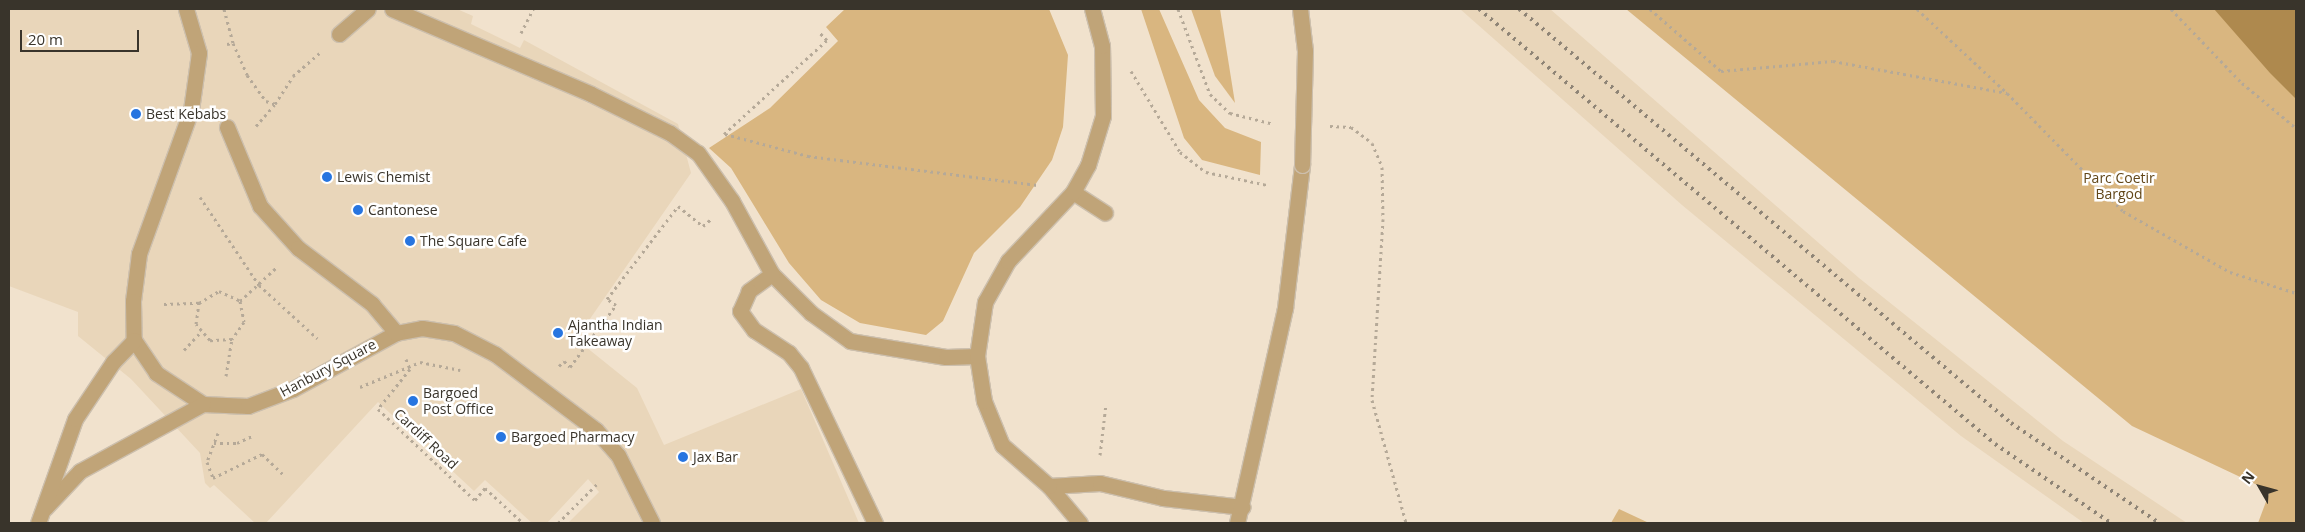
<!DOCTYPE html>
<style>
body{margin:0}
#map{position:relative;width:2305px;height:532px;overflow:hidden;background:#f1e2cd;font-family:"Open Sans",sans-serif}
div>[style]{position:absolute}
.built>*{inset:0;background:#e9d6ba}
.green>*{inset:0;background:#d9b680}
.water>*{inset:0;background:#ae894e}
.path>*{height:3px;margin-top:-1.5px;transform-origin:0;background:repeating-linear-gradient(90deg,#b5a998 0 2.5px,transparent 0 6.5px)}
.roads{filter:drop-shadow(1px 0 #ccbfad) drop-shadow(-1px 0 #ccbfad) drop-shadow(0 1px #ccbfad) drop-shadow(0 -1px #ccbfad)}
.minor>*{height:15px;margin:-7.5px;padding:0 7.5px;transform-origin:7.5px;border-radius:7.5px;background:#c0a478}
.rail>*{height:4px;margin-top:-2px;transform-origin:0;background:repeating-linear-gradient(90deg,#8e8476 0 2.5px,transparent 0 7.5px)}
.bridges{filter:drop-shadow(1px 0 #ccbfad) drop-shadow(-1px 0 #ccbfad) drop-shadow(0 1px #ccbfad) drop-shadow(0 -1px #ccbfad)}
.minor-bridge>*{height:15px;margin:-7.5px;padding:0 7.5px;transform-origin:7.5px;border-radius:7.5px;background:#c0a478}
.dots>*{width:14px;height:14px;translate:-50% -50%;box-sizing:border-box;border:2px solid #fff;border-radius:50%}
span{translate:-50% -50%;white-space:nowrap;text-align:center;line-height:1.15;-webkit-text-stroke:5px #fff;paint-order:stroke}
.poi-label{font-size:14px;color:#39342b}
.left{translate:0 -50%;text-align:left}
.park-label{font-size:14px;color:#624719}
.street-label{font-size:14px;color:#39342b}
.frame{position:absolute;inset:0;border:10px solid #39342b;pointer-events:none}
.north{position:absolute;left:2235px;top:462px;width:50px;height:50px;-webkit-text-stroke:4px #fff;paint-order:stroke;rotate:308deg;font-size:14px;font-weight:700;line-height:20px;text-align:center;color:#39342b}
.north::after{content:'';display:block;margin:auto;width:18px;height:22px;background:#39342b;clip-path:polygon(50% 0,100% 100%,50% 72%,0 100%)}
.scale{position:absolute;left:20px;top:30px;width:119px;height:22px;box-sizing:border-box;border:2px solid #39342b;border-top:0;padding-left:6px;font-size:15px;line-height:18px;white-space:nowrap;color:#39342b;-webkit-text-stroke:4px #fff;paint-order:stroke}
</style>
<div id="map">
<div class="built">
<i style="clip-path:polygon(9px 9px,457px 9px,473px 16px,471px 24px,520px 48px,524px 40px,678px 124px,691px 173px,576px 339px,637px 388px,664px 445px,801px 389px,859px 523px,568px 523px,599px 492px,588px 479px,547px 523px,532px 523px,485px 480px,474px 491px,378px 402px,266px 523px,255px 523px,214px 485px,210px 488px,205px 483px,200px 453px,131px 379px,78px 336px,78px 312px,9px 286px)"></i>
<i style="clip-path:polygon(1460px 9px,1550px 9px,1859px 278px,2063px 441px,2187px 523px,2084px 523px,1961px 436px,1682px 205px)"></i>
</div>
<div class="green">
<i style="clip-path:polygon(845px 9px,1049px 9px,1068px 55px,1063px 127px,1052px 160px,1020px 207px,974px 253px,943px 321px,926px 335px,860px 323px,821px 300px,789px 263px,731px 168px,709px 148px,770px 108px,838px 41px,826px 27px)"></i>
<i style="clip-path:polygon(1141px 9px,1159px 9px,1199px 100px,1225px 128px,1261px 142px,1260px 175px,1202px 160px,1184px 138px)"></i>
<i style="clip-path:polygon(1191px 9px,1220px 9px,1235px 103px,1215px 76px)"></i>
<i style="clip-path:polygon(1626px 9px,2296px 9px,2296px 523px,2258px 523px,2270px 491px,2132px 426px)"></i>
<i style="clip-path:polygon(1619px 509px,1649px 523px,1611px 523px)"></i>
</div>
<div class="water">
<i style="clip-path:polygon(2214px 9px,2296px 9px,2296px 99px,2270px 73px)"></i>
</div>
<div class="path">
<i style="left:224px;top:9px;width:35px;rotate:75deg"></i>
<i style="left:1178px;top:9px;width:91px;rotate:69.4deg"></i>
<i style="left:1210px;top:94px;width:28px;rotate:44deg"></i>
<i style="left:1230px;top:113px;width:45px;rotate:14deg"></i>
<i style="left:1650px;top:9px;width:94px;rotate:41.1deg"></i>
<i style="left:1721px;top:71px;width:112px;rotate:-5.1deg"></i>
<i style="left:1833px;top:61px;width:177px;rotate:10.4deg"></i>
<i style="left:2007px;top:93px;width:165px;rotate:45.5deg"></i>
<i style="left:2123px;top:211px;width:123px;rotate:29.7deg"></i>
<i style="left:2230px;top:272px;width:69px;rotate:17.7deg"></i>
<i style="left:1917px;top:9px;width:123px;rotate:43deg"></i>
<i style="left:2171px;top:9px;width:103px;rotate:46.2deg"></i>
<i style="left:2242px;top:83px;width:70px;rotate:39.8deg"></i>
<i style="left:521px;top:33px;width:27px;rotate:-63deg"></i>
<i style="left:227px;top:44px;width:6px;rotate:-9deg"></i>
<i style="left:233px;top:43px;width:35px;rotate:66deg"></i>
<i style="left:247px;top:75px;width:32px;rotate:54deg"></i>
<i style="left:266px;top:101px;width:9px;rotate:18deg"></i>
<i style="left:275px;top:104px;width:33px;rotate:-57deg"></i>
<i style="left:293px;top:76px;width:35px;rotate:-41deg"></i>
<i style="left:1131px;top:71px;width:95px;rotate:58.8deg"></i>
<i style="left:1180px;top:152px;width:33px;rotate:38deg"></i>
<i style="left:1206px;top:172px;width:62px;rotate:12deg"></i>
<i style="left:256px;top:126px;width:29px;rotate:-49deg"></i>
<i style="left:1330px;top:126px;width:21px;rotate:3deg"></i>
<i style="left:1351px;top:127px;width:26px;rotate:37deg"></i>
<i style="left:1372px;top:143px;width:26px;rotate:67deg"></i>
<i style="left:1382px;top:167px;width:52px;rotate:88.9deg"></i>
<i style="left:1383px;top:219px;width:181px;rotate:93.5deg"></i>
<i style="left:1372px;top:400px;width:128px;rotate:74.5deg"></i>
<i style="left:724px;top:134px;width:139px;rotate:-42.4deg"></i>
<i style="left:827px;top:40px;width:10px;rotate:-135deg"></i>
<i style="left:725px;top:134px;width:86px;rotate:14.8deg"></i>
<i style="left:808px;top:156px;width:233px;rotate:7.2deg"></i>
<i style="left:200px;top:197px;width:106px;rotate:56.2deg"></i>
<i style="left:259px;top:285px;width:79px;rotate:42.4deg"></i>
<i style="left:240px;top:301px;width:50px;rotate:-42.6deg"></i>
<i style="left:164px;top:304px;width:35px;rotate:-2deg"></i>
<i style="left:199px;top:303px;width:23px;rotate:-31deg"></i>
<i style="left:219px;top:291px;width:23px;rotate:25deg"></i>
<i style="left:240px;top:301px;width:21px;rotate:79deg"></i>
<i style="left:244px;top:322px;width:21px;rotate:125deg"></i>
<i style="left:232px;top:339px;width:22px;rotate:177deg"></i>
<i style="left:210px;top:340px;width:21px;rotate:-131deg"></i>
<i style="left:196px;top:324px;width:21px;rotate:-82deg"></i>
<i style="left:184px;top:350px;width:26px;rotate:-47deg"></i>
<i style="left:406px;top:359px;width:11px;rotate:68deg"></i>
<i style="left:410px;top:369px;width:51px;rotate:128.7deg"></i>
<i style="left:378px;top:409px;width:133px;rotate:43.2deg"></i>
<i style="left:475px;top:500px;width:16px;rotate:-50deg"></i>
<i style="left:485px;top:488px;width:52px;rotate:42.6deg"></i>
<i style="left:559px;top:366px;width:7px;rotate:-45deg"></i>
<i style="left:564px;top:361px;width:8px;rotate:45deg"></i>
<i style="left:570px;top:367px;width:77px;rotate:-53.4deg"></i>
<i style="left:616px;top:305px;width:11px;rotate:-146deg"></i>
<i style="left:607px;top:299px;width:117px;rotate:-52.6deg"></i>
<i style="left:678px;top:206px;width:32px;rotate:39deg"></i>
<i style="left:703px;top:226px;width:11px;rotate:-41deg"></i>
<i style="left:226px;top:376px;width:37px;rotate:-81deg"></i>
<i style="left:360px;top:387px;width:65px;rotate:-22.6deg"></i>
<i style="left:420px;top:362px;width:41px;rotate:11.3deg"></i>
<i style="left:218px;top:433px;width:31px;rotate:111deg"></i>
<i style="left:207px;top:462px;width:17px;rotate:69deg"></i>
<i style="left:213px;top:478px;width:55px;rotate:-26.1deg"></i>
<i style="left:262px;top:454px;width:29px;rotate:44deg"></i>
<i style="left:214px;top:443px;width:23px"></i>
<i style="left:237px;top:443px;width:17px;rotate:-25deg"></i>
<i style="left:1100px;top:455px;width:51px;rotate:-83.3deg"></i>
<i style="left:558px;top:523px;width:58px;rotate:-45deg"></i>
</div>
<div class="roads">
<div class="minor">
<i style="left:186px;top:9px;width:46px;rotate:73.5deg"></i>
<i style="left:199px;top:53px;width:58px;rotate:98deg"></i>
<i style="left:191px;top:110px;width:153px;rotate:109.9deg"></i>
<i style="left:139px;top:254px;width:47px;rotate:97.3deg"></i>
<i style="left:133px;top:301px;width:39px;rotate:89deg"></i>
<i style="left:134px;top:340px;width:40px;rotate:56deg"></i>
<i style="left:156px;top:373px;width:56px;rotate:33.4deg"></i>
<i style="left:203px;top:404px;width:45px;rotate:2.5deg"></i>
<i style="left:248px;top:406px;width:48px;rotate:-20.7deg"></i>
<i style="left:293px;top:389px;width:117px;rotate:-28.5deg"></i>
<i style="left:396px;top:333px;width:26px;rotate:-11deg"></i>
<i style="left:422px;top:328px;width:32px;rotate:9deg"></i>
<i style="left:454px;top:333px;width:46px;rotate:27.1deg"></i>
<i style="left:495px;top:354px;width:126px;rotate:37deg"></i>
<i style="left:596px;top:430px;width:33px;rotate:49deg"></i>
<i style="left:618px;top:455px;width:76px;rotate:63.4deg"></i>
<i style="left:392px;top:9px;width:216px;rotate:23.1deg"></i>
<i style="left:591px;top:94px;width:88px;rotate:26.3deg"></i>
<i style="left:670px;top:133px;width:34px;rotate:36deg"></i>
<i style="left:698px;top:153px;width:59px;rotate:54.7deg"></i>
<i style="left:732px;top:201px;width:83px;rotate:61.3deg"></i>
<i style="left:772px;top:274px;width:55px;rotate:45deg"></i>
<i style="left:811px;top:313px;width:48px;rotate:35.7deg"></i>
<i style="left:850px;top:341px;width:97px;rotate:9.5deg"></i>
<i style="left:946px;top:357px;width:31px;rotate:-2deg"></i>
<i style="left:339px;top:34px;width:38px;rotate:-41deg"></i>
<i style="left:227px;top:127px;width:86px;rotate:67.3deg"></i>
<i style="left:260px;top:206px;width:57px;rotate:47.9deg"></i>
<i style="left:298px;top:248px;width:93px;rotate:37.1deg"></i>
<i style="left:372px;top:304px;width:38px;rotate:50deg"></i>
<i style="left:1073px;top:192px;width:38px;rotate:33deg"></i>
<i style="left:772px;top:274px;width:29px;rotate:144deg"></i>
<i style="left:749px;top:291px;width:22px;rotate:114deg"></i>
<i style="left:740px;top:311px;width:24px;rotate:54deg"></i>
<i style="left:754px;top:330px;width:42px;rotate:33.3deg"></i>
<i style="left:789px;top:353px;width:19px;rotate:51deg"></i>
<i style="left:801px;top:368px;width:172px;rotate:64.5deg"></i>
<i style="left:1049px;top:486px;width:51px;rotate:-3.4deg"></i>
<i style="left:1100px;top:483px;width:65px;rotate:13.4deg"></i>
<i style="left:1163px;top:498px;width:80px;rotate:6.5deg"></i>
<i style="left:45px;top:508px;width:51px;rotate:-46.6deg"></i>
<i style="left:80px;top:471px;width:140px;rotate:-28.6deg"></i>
<i style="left:38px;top:523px;width:110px;rotate:-70.4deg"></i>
<i style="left:75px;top:419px;width:69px;rotate:-56.3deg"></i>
<i style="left:113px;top:362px;width:30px;rotate:-46deg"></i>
<i style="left:1080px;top:523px;width:48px;rotate:-130deg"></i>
<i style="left:1049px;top:486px;width:62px;rotate:-138.9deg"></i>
<i style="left:1002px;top:445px;width:48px;rotate:-112.2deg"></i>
<i style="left:984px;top:401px;width:46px;rotate:-98.8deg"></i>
<i style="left:977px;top:356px;width:55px;rotate:-81.6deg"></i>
<i style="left:985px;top:302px;width:47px;rotate:-60.7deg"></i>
<i style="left:1008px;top:261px;width:95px;rotate:-46.7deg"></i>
<i style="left:1073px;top:192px;width:31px;rotate:-61deg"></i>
<i style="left:1088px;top:165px;width:51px;rotate:-73deg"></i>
<i style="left:1103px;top:116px;width:70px;rotate:-90.8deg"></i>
<i style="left:1102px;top:46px;width:38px;rotate:-105deg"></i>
<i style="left:1237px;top:523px;width:220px;rotate:-77.4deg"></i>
<i style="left:1285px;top:308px;width:144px;rotate:-83.2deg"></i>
</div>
</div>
<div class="rail">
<i style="left:1479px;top:9px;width:675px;rotate:40.13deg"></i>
<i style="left:1995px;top:444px;width:140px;rotate:34.3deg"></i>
<i style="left:1519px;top:9px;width:643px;rotate:40.08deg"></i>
<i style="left:2011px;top:423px;width:179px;rotate:34deg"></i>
</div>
<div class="bridges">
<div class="minor-bridge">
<i style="left:1300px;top:9px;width:42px;rotate:83.2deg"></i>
<i style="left:1305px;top:51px;width:114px;rotate:91.5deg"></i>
</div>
</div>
<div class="dots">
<i style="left:136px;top:114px;background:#2775e0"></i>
<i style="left:327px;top:177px;background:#2775e0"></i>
<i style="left:358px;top:210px;background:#2775e0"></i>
<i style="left:410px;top:241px;background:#2775e0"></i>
<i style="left:558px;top:333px;background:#2775e0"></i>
<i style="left:413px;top:401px;background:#2775e0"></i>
<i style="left:501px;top:437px;background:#2775e0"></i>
<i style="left:683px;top:457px;background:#2775e0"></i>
</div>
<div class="poi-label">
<span class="left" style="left:146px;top:114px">Best Kebabs</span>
<span class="left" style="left:337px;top:177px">Lewis Chemist</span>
<span class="left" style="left:368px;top:210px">Cantonese</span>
<span class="left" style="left:420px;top:241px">The Square Cafe</span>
<span class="left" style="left:568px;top:333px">Ajantha Indian<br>Takeaway</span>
<span class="left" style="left:423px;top:401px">Bargoed<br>Post Office</span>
<span class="left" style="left:511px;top:437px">Bargoed Pharmacy</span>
<span class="left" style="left:693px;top:457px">Jax Bar</span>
</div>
<div class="park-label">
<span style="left:2119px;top:186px">Parc Coetir<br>Bargod</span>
</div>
<div class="street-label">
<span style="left:328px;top:368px;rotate:-28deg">Hanbury Square</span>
<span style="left:426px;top:439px;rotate:43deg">Cardiff Road</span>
</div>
<div class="frame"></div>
<div class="north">N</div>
<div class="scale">20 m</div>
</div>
